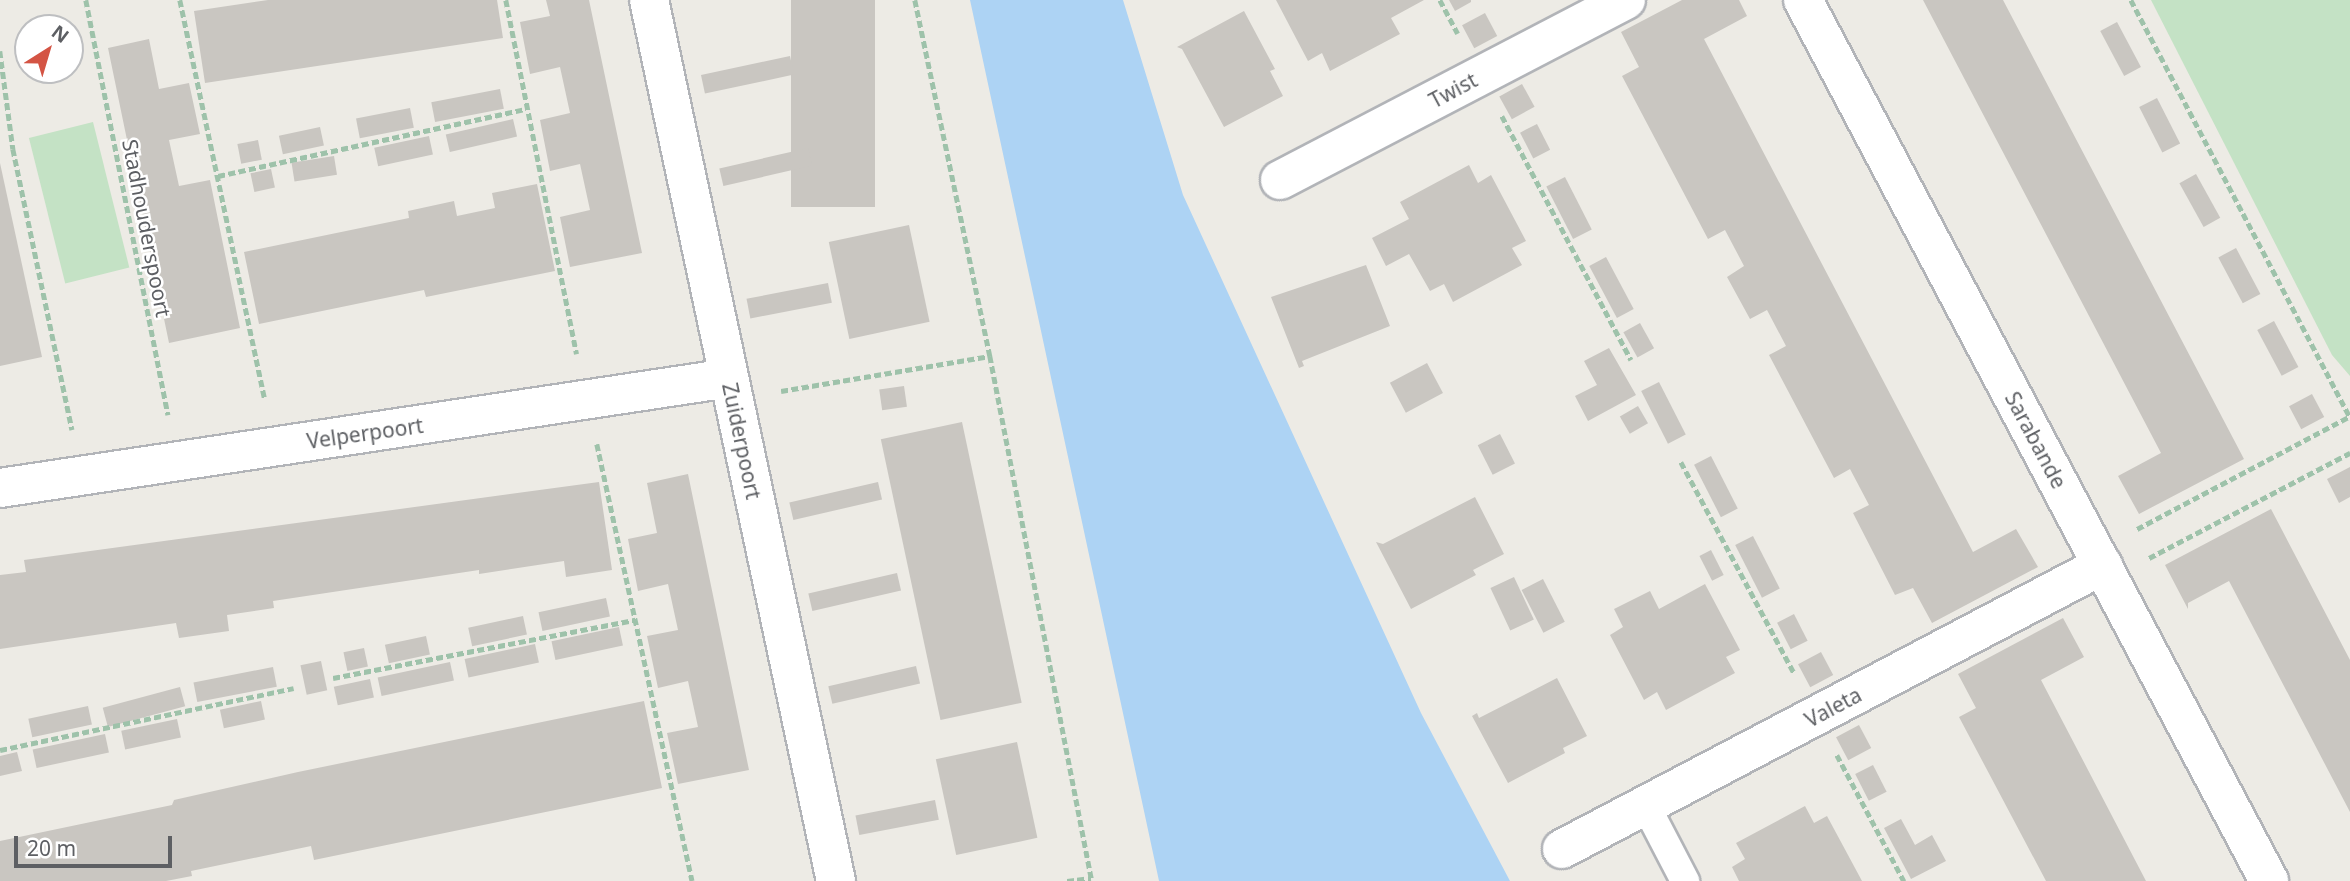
<!DOCTYPE html>
<style>
body{margin:0}
#map{position:relative;width:2350px;height:881px;overflow:hidden;background:#edebe5;font-family:"Noto Sans",sans-serif}
div>[style]{position:absolute}
.green>*{inset:0;background:#c4e2c5;transform-origin:0 0}
.water>*{inset:0;background:#add3f4}
.building>*{inset:0;background:#c9c6c1;transform-origin:0 0}
.path>*{height:4.5px;margin-top:-2.25px;transform-origin:0;background:repeating-linear-gradient(90deg,#9ec2aa 0 7px,transparent 0 10.5px)}
.roads{filter:drop-shadow(2px 0 #b2b4b8) drop-shadow(-2px 0 #b2b4b8) drop-shadow(0 2px #b2b4b8) drop-shadow(0 -2px #b2b4b8)}
.lane>*{height:28px;margin:-14px;padding:0 14px;transform-origin:14px;border-radius:14px;background:#fff}
.street>*{height:38px;margin:-19px;padding:0 19px;transform-origin:19px;border-radius:19px;background:#fff}
span{translate:-50% -50%;white-space:nowrap;text-align:center;line-height:1.15;-webkit-text-stroke:5px #fff;paint-order:stroke}
.street-label{font-size:21px;color:#5d5f63}
.north{position:absolute;left:14px;top:14px;width:70px;height:70px;box-sizing:border-box;background:#fff;border:2px solid #bebfc1;border-radius:50%;rotate:37deg;font-size:19px;font-weight:700;line-height:28px;text-align:center;color:#5d5f63}
.north::after{content:'';display:block;margin:auto;width:24px;height:32px;background:#d45444;clip-path:polygon(50% 0,100% 100%,50% 72%,0 100%)}
.scale{position:absolute;left:14px;top:836px;width:158px;height:32px;box-sizing:border-box;border:4px solid #5d5f63;border-top:0;padding-left:9px;font-size:21px;line-height:24px;white-space:nowrap;color:#5d5f63;-webkit-text-stroke:5px #fff;paint-order:stroke}
</style>
<div id="map">
<div class="green">
<i style="clip-path:polygon(2151px 0,2350px 0,2350px 376px,2332px 355px)"></i>
<i style="left:93px;top:122px;width:150px;height:66px;rotate:76deg"></i>
</div>
<div class="water">
<i style="clip-path:polygon(970px 0,1123px 0,1183px 195px,1421px 713px,1510px 881px,1159px 881px)"></i>
</div>
<div class="building">
<i style="clip-path:polygon(268px 0,497px 0,503px 38px,205px 83px,194px 11px)"></i>
<i style="clip-path:polygon(546px 0,589px 0,642px 253px,570px 267px,560px 217px,590px 210px,580px 164px,550px 171px,540px 120px,570px 113px,560px 67px,530px 74px,520px 22px,550px 16px)"></i>
<i style="left:791px;top:0;width:84px;height:207px"></i>
<i style="clip-path:polygon(1276px 0,1424px 0,1391px 18px,1400px 34px,1330px 71px,1322px 53px,1308px 61px)"></i>
<i style="clip-path:polygon(1449px 0,1471px 0,1471px 2px,1455px 11px)"></i>
<i style="clip-path:polygon(1682px 0,1739px 0,1747px 16px,1704px 39px,1973px 552px,2016px 529px,2038px 567px,1932px 623px,1913px 588px,1895px 595px,1853px 513px,1869px 505px,1850px 469px,1834px 478px,1769px 355px,1786px 346px,1767px 310px,1750px 319px,1727px 277px,1744px 266px,1725px 230px,1708px 239px,1622px 76px,1639px 67px,1621px 32px)"></i>
<i style="clip-path:polygon(1923px 0,2003px 0,2244px 459px,2139px 514px,2118px 476px,2161px 453px)"></i>
<i style="clip-path:polygon(1244px 11px,1275px 69px,1270px 71px,1283px 96px,1224px 127px,1182px 49px,1177px 47px)"></i>
<i style="left:1485px;top:13px;width:26px;height:26px;rotate:62deg"></i>
<i style="left:2117px;top:22px;width:51px;height:19px;rotate:62deg"></i>
<i style="clip-path:polygon(149px 39px,159px 89px,189px 83px,200px 134px,169px 140px,179px 186px,210px 180px,240px 328px,169px 343px,108px 48px)"></i>
<i style="left:790px;top:56px;width:19px;height:91px;rotate:78deg"></i>
<i style="left:1522px;top:84px;width:26px;height:26px;rotate:61deg"></i>
<i style="left:500px;top:89px;width:20px;height:70px;rotate:79deg"></i>
<i style="left:2157px;top:98px;width:51px;height:20px;rotate:63deg"></i>
<i style="left:410px;top:108px;width:20px;height:55px;rotate:79deg"></i>
<i style="left:513px;top:119px;width:18px;height:69px;rotate:77deg"></i>
<i style="left:1537px;top:124px;width:29px;height:19px;rotate:63deg"></i>
<i style="left:320px;top:127px;width:19px;height:42px;rotate:78deg"></i>
<i style="left:429px;top:136px;width:19px;height:56px;rotate:78deg"></i>
<i style="left:258px;top:140px;width:20px;height:21px;rotate:79deg"></i>
<i style="left:808px;top:148px;width:18px;height:91px;rotate:77deg"></i>
<i style="left:334px;top:156px;width:19px;height:43px;rotate:81deg"></i>
<i style="clip-path:polygon(0 163px,42px 357px,0 366px)"></i>
<i style="clip-path:polygon(1469px 165px,1478px 183px,1491px 175px,1526px 241px,1512px 248px,1522px 265px,1453px 302px,1444px 284px,1430px 291px,1409px 254px,1386px 266px,1372px 238px,1409px 219px,1400px 202px)"></i>
<i style="left:271px;top:169px;width:19px;height:21px;rotate:78deg"></i>
<i style="left:2196px;top:174px;width:50px;height:19px;rotate:61deg"></i>
<i style="left:1565px;top:177px;width:59px;height:21px;rotate:63deg"></i>
<i style="clip-path:polygon(537px 184px,555px 271px,426px 297px,424px 290px,259px 324px,244px 252px,409px 218px,408px 211px,454px 201px,457px 216px,495px 208px,492px 193px)"></i>
<i style="left:909px;top:225px;width:99px;height:82px;rotate:78deg"></i>
<i style="left:2236px;top:248px;width:52px;height:20px;rotate:62deg"></i>
<i style="left:1606px;top:257px;width:59px;height:19px;rotate:62deg"></i>
<i style="clip-path:polygon(1366px 265px,1390px 326px,1302px 361px,1304px 366px,1299px 368px,1271px 297px)"></i>
<i style="left:828px;top:283px;width:20px;height:83px;rotate:79deg"></i>
<i style="left:2274px;top:321px;width:52px;height:19px;rotate:62deg"></i>
<i style="left:1640px;top:323px;width:29px;height:19px;rotate:61deg"></i>
<i style="clip-path:polygon(1609px 348px,1636px 395px,1588px 421px,1575px 396px,1597px 385px,1584px 361px)"></i>
<i style="left:1427px;top:363px;width:34px;height:42px;rotate:62deg"></i>
<i style="left:1659px;top:382px;width:59px;height:20px;rotate:63deg"></i>
<i style="left:904px;top:386px;width:21px;height:25px;rotate:82deg"></i>
<i style="left:2312px;top:394px;width:26px;height:26px;rotate:62deg"></i>
<i style="left:1638px;top:406px;width:20px;height:21px;rotate:60deg"></i>
<i style="left:962px;top:422px;width:287px;height:83px;rotate:78deg"></i>
<i style="left:1500px;top:434px;width:33px;height:25px;rotate:63deg"></i>
<i style="left:1711px;top:456px;width:59px;height:19px;rotate:63deg"></i>
<i style="clip-path:polygon(2350px 467px,2350px 497px,2339px 503px,2327px 479px)"></i>
<i style="clip-path:polygon(688px 474px,749px 770px,678px 784px,667px 733px,698px 727px,688px 681px,658px 688px,647px 636px,678px 630px,668px 584px,638px 591px,628px 539px,657px 533px,647px 483px)"></i>
<i style="clip-path:polygon(599px 482px,612px 570px,566px 577px,564px 561px,479px 574px,479px 570px,273px 601px,274px 608px,227px 615px,229px 631px,179px 638px,176px 623px,0 649px,0 575px,26px 572px,24px 560px)"></i>
<i style="left:878px;top:482px;width:18px;height:91px;rotate:77deg"></i>
<i style="clip-path:polygon(1475px 497px,1504px 554px,1473px 570px,1476px 575px,1411px 609px,1376px 542px,1383px 544px)"></i>
<i style="clip-path:polygon(2271px 509px,2350px 660px,2350px 812px,2229px 581px,2188px 603px,2188px 609px,2165px 565px)"></i>
<i style="left:1753px;top:536px;width:59px;height:20px;rotate:63deg"></i>
<i style="left:1711px;top:550px;width:28px;height:13px;rotate:63deg"></i>
<i style="left:897px;top:573px;width:18px;height:91px;rotate:77deg"></i>
<i style="left:1514px;top:577px;width:47px;height:26px;rotate:65deg"></i>
<i style="left:1543px;top:579px;width:48px;height:24px;rotate:63deg"></i>
<i style="clip-path:polygon(1705px 584px,1740px 650px,1726px 657px,1735px 673px,1666px 710px,1657px 692px,1644px 700px,1610px 635px,1623px 627px,1614px 609px,1650px 591px,1659px 609px)"></i>
<i style="left:606px;top:598px;width:19px;height:69px;rotate:78deg"></i>
<i style="left:1794px;top:614px;width:30px;height:19px;rotate:63deg"></i>
<i style="left:523px;top:616px;width:19px;height:56px;rotate:78deg"></i>
<i style="clip-path:polygon(2063px 618px,2084px 657px,2041px 680px,2146px 881px,2046px 881px,1959px 717px,1976px 708px,1958px 674px)"></i>
<i style="left:619px;top:627px;width:19px;height:69px;rotate:78deg"></i>
<i style="left:426px;top:636px;width:19px;height:42px;rotate:78deg"></i>
<i style="left:535px;top:644px;width:19px;height:72px;rotate:78deg"></i>
<i style="left:364px;top:648px;width:19px;height:21px;rotate:78deg"></i>
<i style="left:1821px;top:652px;width:26px;height:26px;rotate:62deg"></i>
<i style="left:321px;top:661px;width:30px;height:21px;rotate:78deg"></i>
<i style="left:450px;top:662px;width:19px;height:74px;rotate:78deg"></i>
<i style="left:916px;top:666px;width:18px;height:90px;rotate:77deg"></i>
<i style="left:273px;top:667px;width:20px;height:81px;rotate:79deg"></i>
<i style="clip-path:polygon(1557px 678px,1587px 736px,1563px 748px,1565px 753px,1508px 783px,1472px 716px,1477px 713px,1479px 718px)"></i>
<i style="left:370px;top:679px;width:19px;height:37px;rotate:78deg"></i>
<i style="left:180px;top:687px;width:20px;height:80px;rotate:75deg"></i>
<i style="left:261px;top:701px;width:19px;height:42px;rotate:78deg"></i>
<i style="clip-path:polygon(644px 701px,662px 788px,314px 860px,311px 846px,191px 871px,192px 876px,166px 881px,0 881px,0 841px,172px 805px,174px 800px,298px 772px)"></i>
<i style="left:88px;top:706px;width:19px;height:61px;rotate:78deg"></i>
<i style="left:177px;top:719px;width:19px;height:57px;rotate:78deg"></i>
<i style="left:1859px;top:725px;width:26px;height:26px;rotate:62deg"></i>
<i style="left:105px;top:734px;width:19px;height:74px;rotate:78deg"></i>
<i style="left:1017px;top:742px;width:98px;height:83px;rotate:78deg"></i>
<i style="clip-path:polygon(17px 752px,22px 771px,0 776px,0 756px)"></i>
<i style="left:1873px;top:765px;width:30px;height:20px;rotate:63deg"></i>
<i style="left:935px;top:800px;width:20px;height:81px;rotate:79deg"></i>
<i style="clip-path:polygon(1805px 806px,1814px 823px,1827px 816px,1862px 881px,1739px 881px,1732px 867px,1745px 859px,1736px 843px)"></i>
<i style="clip-path:polygon(1901px 819px,1915px 845px,1932px 835px,1946px 861px,1911px 879px,1884px 828px)"></i>
</div>
<div class="path">
<i style="left:86px;top:0;width:423px;rotate:78.8deg"></i>
<i style="left:180px;top:0;width:409px;rotate:78deg"></i>
<i style="left:506px;top:0;width:361px;rotate:78.7deg"></i>
<i style="left:915px;top:0;width:364px;rotate:78.1deg"></i>
<i style="left:990px;top:356px;width:535px;rotate:79.01deg"></i>
<i style="left:1440px;top:0;width:38px;rotate:62deg"></i>
<i style="left:2131px;top:0;width:471px;rotate:62.3deg"></i>
<i style="left:0;top:51px;width:99px;rotate:82.4deg"></i>
<i style="left:13px;top:149px;width:287px;rotate:78.1deg"></i>
<i style="left:1502px;top:116px;width:276px;rotate:62.1deg"></i>
<i style="left:218px;top:176px;width:314px;rotate:-12.3deg"></i>
<i style="left:781px;top:391px;width:212px;rotate:-9.5deg"></i>
<i style="left:597px;top:444px;width:447px;rotate:77.7deg"></i>
<i style="left:1681px;top:462px;width:239px;rotate:61.8deg"></i>
<i style="left:2137px;top:529px;width:241px;rotate:-27.9deg"></i>
<i style="left:2149px;top:558px;width:227px;rotate:-27.6deg"></i>
<i style="left:333px;top:678px;width:308px;rotate:-10.9deg"></i>
<i style="left:0;top:750px;width:300px;rotate:-11.9deg"></i>
<i style="left:1837px;top:755px;width:143px;rotate:62deg"></i>
<i style="left:1067px;top:881px;width:24px;rotate:-7deg"></i>
</div>
<div class="roads">
<div class="lane">
<i style="left:1646px;top:806px;width:85px;rotate:62.5deg"></i>
</div>
<div class="street">
<i style="left:649px;top:0;width:901px;rotate:78.02deg"></i>
<i style="left:1803px;top:0;width:997px;rotate:62.12deg"></i>
<i style="left:1280px;top:180px;width:390px;rotate:-27.5deg"></i>
<i style="left:0;top:488px;width:737px;rotate:-8.58deg"></i>
<i style="left:1562px;top:849px;width:611px;rotate:-27.7deg"></i>
</div>
</div>
<div class="street-label">
<span style="left:1453px;top:90px;rotate:-28deg">Twist</span>
<span style="left:147px;top:228px;rotate:79deg">Stadhouderspoort</span>
<span style="left:365px;top:433px;rotate:-8deg">Velperpoort</span>
<span style="left:2036px;top:440px;rotate:62deg">Sarabande</span>
<span style="left:742px;top:441px;rotate:78deg">Zuiderpoort</span>
<span style="left:1833px;top:707px;rotate:-28deg">Valeta</span>
</div>
<div class="north">N</div>
<div class="scale">20 m</div>
</div>
